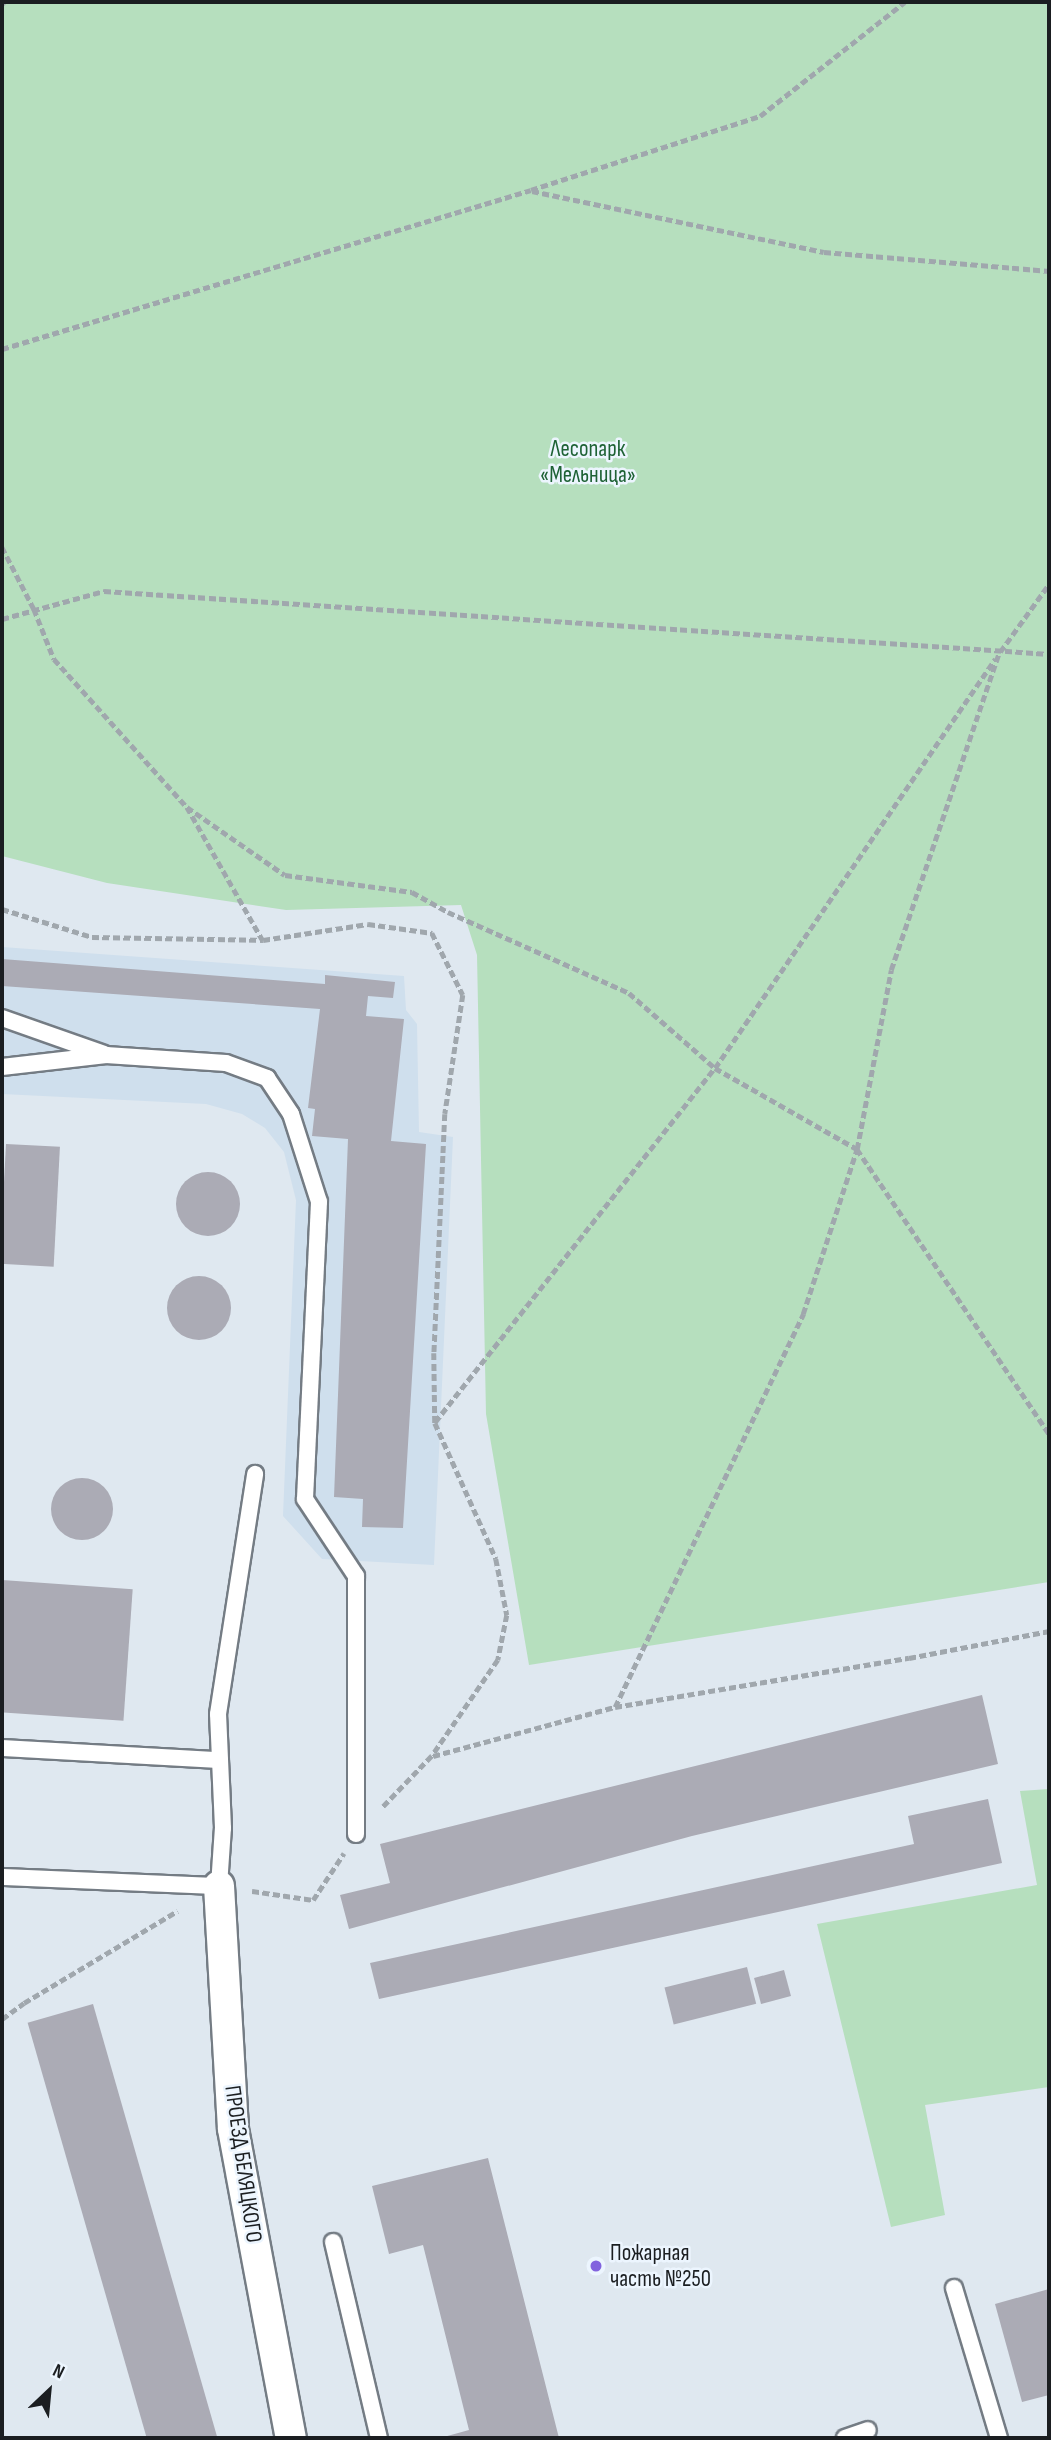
<!DOCTYPE html>
<meta charset="utf-8">
<style>
body{margin:0}
#map{position:relative;width:1051px;height:2440px;overflow:hidden;background:#dfe8f0;font-family:"Sofia Sans Condensed",sans-serif}
div>[style]{position:absolute}
.built>*{inset:0;background:#cfdfed}
.green>*{inset:0;background:#b6dfbe}
.building>*{inset:0;background:#ababb5;transform-origin:0 0}
.round{border-radius:50%}
.path>*{height:4.5px;margin-top:-2.25px;transform-origin:0;background:repeating-linear-gradient(90deg,#a0a7ad 0 7px,transparent 0 10.5px)}
.roads{filter:drop-shadow(2px 0 #747c84) drop-shadow(-2px 0 #747c84) drop-shadow(0 2px #747c84) drop-shadow(0 -2px #747c84)}
.lane>*{height:16px;margin:-8px;padding:0 8px;transform-origin:8px;border-radius:8px;background:#fff}
.street>*{height:30px;margin:-15px;padding:0 15px;transform-origin:15px;border-radius:15px;background:#fff}
.dots>*{width:19px;height:19px;translate:-50% -50%;box-sizing:border-box;border:4px solid #ecf5fe;border-radius:50%}
span{translate:-50% -50%;white-space:nowrap;text-align:center;line-height:1.15;-webkit-text-stroke:5px #ecf5fe;paint-order:stroke}
.park-label{font-size:23px;color:#1e6235}
.street-label{font-size:23px;color:#1b1e21}
.poi-label{font-size:23px;color:#1b1e21}
.left{translate:0 -50%;text-align:left}
.frame{position:absolute;inset:0;border:4px solid #1b1e21;pointer-events:none}
.north{position:absolute;left:14px;top:2356px;width:70px;height:70px;-webkit-text-stroke:5px #ecf5fe;paint-order:stroke;rotate:26deg;font-size:19px;font-weight:700;line-height:28px;text-align:center;color:#1b1e21}
.north::after{content:'';display:block;margin:auto;width:24px;height:32px;background:#1b1e21;clip-path:polygon(50% 0,100% 100%,50% 72%,0 100%)}
</style>
<div id="map">
<div class="built">
<i style="clip-path:polygon(2px 947px,404px 976px,406px 1010px,417px 1024px,419px 1132px,453px 1137px,434px 1565px,322px 1559px,283px 1516px,296px 1200px,284px 1152px,265px 1128px,242px 1114px,206px 1104px,2px 1094px)"></i>
</div>
<div class="green">
<i style="clip-path:polygon(2px 2px,1049px 2px,1049px 1582px,529px 1665px,486px 1414px,477px 955px,461px 905px,286px 910px,107px 883px,2px 856px)"></i>
<i style="clip-path:polygon(1049px 1789px,1049px 2087px,925px 2105px,945px 2215px,891px 2227px,817px 1924px,1037px 1885px,1020px 1791px)"></i>
</div>
<div class="building">
<i style="clip-path:polygon(2px 959px,325px 984px,325px 975px,395px 982px,393px 998px,368px 996px,366px 1016px,404px 1019px,391px 1141px,426px 1144px,403px 1528px,362px 1527px,363px 1499px,334px 1497px,348px 1139px,312px 1136px,315px 1109px,308px 1108px,320px 1009px,2px 986px)"></i>
<i style="left:6px;top:1144px;width:54px;height:120px;rotate:3deg"></i>
<i class="round" style="left:176px;top:1172px;width:64px;height:64px"></i>
<i class="round" style="left:167px;top:1276px;width:64px;height:64px"></i>
<i class="round" style="left:51px;top:1478px;width:62px;height:62px"></i>
<i style="left:2px;top:1580px;width:131px;height:132px;rotate:4deg"></i>
<i style="clip-path:polygon(982px 1695px,998px 1764px,692px 1836px,349px 1929px,340px 1895px,390px 1883px,380px 1844px)"></i>
<i style="clip-path:polygon(988px 1799px,1002px 1863px,379px 1999px,370px 1963px,914px 1844px,908px 1816px)"></i>
<i style="left:747px;top:1967px;width:38px;height:85px;rotate:76deg"></i>
<i style="left:784px;top:1970px;width:27px;height:31px;rotate:75deg"></i>
<i style="left:93px;top:2004px;width:451px;height:68px;rotate:74deg"></i>
<i style="clip-path:polygon(488px 2158px,559px 2438px,440px 2438px,469px 2430px,423px 2245px,389px 2254px,372px 2186px)"></i>
<i style="clip-path:polygon(1049px 2289px,1049px 2395px,1022px 2402px,995px 2304px)"></i>
</div>
<div class="path">
<i style="left:2px;top:4px;width:3px;rotate:-45deg"></i>
<i style="left:532px;top:191px;width:298px;rotate:11.8deg"></i>
<i style="left:824px;top:252px;width:226px;rotate:4.8deg"></i>
<i style="left:2px;top:349px;width:552px;rotate:-16.73deg"></i>
<i style="left:531px;top:190px;width:241px;rotate:-17.9deg"></i>
<i style="left:760px;top:116px;width:184px;rotate:-38.2deg"></i>
<i style="left:2px;top:547px;width:70px;rotate:62.7deg"></i>
<i style="left:34px;top:609px;width:54px;rotate:68.2deg"></i>
<i style="left:54px;top:659px;width:199px;rotate:48.1deg"></i>
<i style="left:187px;top:807px;width:152px;rotate:60.4deg"></i>
<i style="left:2px;top:619px;width:106px;rotate:-15.4deg"></i>
<i style="left:104px;top:591px;width:947px;rotate:3.81deg"></i>
<i style="left:1000px;top:652px;width:84px;rotate:-54.2deg"></i>
<i style="left:187px;top:807px;width:119px;rotate:34.8deg"></i>
<i style="left:285px;top:875px;width:128px;rotate:7.6deg"></i>
<i style="left:412px;top:892px;width:41px;rotate:29.1deg"></i>
<i style="left:448px;top:912px;width:198px;rotate:24.1deg"></i>
<i style="left:629px;top:993px;width:114px;rotate:41.1deg"></i>
<i style="left:715px;top:1068px;width:163px;rotate:29.7deg"></i>
<i style="left:857px;top:1149px;width:344px;rotate:56deg"></i>
<i style="left:2px;top:909px;width:94px;rotate:17.3deg"></i>
<i style="left:92px;top:937px;width:171px;rotate:1deg"></i>
<i style="left:263px;top:940px;width:106px;rotate:-8.7deg"></i>
<i style="left:368px;top:924px;width:65px;rotate:8deg"></i>
<i style="left:432px;top:933px;width:69px;rotate:63.4deg"></i>
<i style="left:463px;top:995px;width:120px;rotate:98.6deg"></i>
<i style="left:445px;top:1114px;width:239px;rotate:92.6deg"></i>
<i style="left:434px;top:1353px;width:70px;rotate:89.2deg"></i>
<i style="left:435px;top:1423px;width:149px;rotate:65.8deg"></i>
<i style="left:496px;top:1559px;width:57px;rotate:78.9deg"></i>
<i style="left:507px;top:1615px;width:46px;rotate:101.3deg"></i>
<i style="left:498px;top:1660px;width:116px;rotate:124.5deg"></i>
<i style="left:432px;top:1756px;width:71px;rotate:133.9deg"></i>
<i style="left:435px;top:1422px;width:451px;rotate:-51.7deg"></i>
<i style="left:715px;top:1068px;width:496px;rotate:-55.6deg"></i>
<i style="left:615px;top:1707px;width:436px;rotate:-64.4deg"></i>
<i style="left:803px;top:1314px;width:174px;rotate:-71.9deg"></i>
<i style="left:857px;top:1149px;width:182px;rotate:-79.2deg"></i>
<i style="left:891px;top:970px;width:335px;rotate:-71.2deg"></i>
<i style="left:433px;top:1756px;width:188px;rotate:-15.1deg"></i>
<i style="left:615px;top:1707px;width:298px;rotate:-9.5deg"></i>
<i style="left:909px;top:1658px;width:143px;rotate:-10.9deg"></i>
<i style="left:252px;top:1891px;width:62px;rotate:8.4deg"></i>
<i style="left:313px;top:1900px;width:56px;rotate:-56.6deg"></i>
<i style="left:2px;top:2019px;width:27px;rotate:-36deg"></i>
<i style="left:24px;top:2003px;width:179px;rotate:-31deg"></i>
</div>
<div class="roads">
<div class="lane">
<i style="left:2px;top:1018px;width:108px;rotate:19.4deg"></i>
<i style="left:2px;top:1067px;width:105px;rotate:-6.6deg"></i>
<i style="left:106px;top:1055px;width:120px;rotate:3.8deg"></i>
<i style="left:226px;top:1063px;width:44px;rotate:20.1deg"></i>
<i style="left:267px;top:1078px;width:43px;rotate:56.3deg"></i>
<i style="left:291px;top:1114px;width:92px;rotate:72.3deg"></i>
<i style="left:319px;top:1202px;width:297px;rotate:92.7deg"></i>
<i style="left:305px;top:1499px;width:92px;rotate:56.5deg"></i>
<i style="left:356px;top:1576px;width:258px;rotate:90deg"></i>
<i style="left:2px;top:1748px;width:218px;rotate:3.2deg"></i>
<i style="left:2px;top:1877px;width:217px;rotate:2.4deg"></i>
<i style="left:219px;top:1886px;width:58px;rotate:-86.1deg"></i>
<i style="left:223px;top:1828px;width:114px;rotate:-92.5deg"></i>
<i style="left:218px;top:1714px;width:243px;rotate:-81.2deg"></i>
<i style="left:333px;top:2242px;width:201px;rotate:76.8deg"></i>
<i style="left:954px;top:2288px;width:157px;rotate:73.3deg"></i>
<i style="left:845px;top:2438px;width:24px;rotate:-19deg"></i>
</div>
<div class="street">
<i style="left:219px;top:1886px;width:243px;rotate:86.7deg"></i>
<i style="left:233px;top:2129px;width:314px;rotate:79.4deg"></i>
</div>
</div>
<div class="dots">
<i style="left:596px;top:2266px;background:#8263de"></i>
</div>
<div class="park-label">
<span style="left:588px;top:462px">Лесопарк<br>«Мельница»</span>
</div>
<div class="street-label">
<span style="left:243px;top:2164px;rotate:82deg">ПРОЕЗД БЕЛЯЦКОГО</span>
</div>
<div class="poi-label">
<span class="left" style="left:610px;top:2266px">Пожарная<br>часть №250</span>
</div>
<div class="frame"></div>
<div class="north">N</div>
</div>
